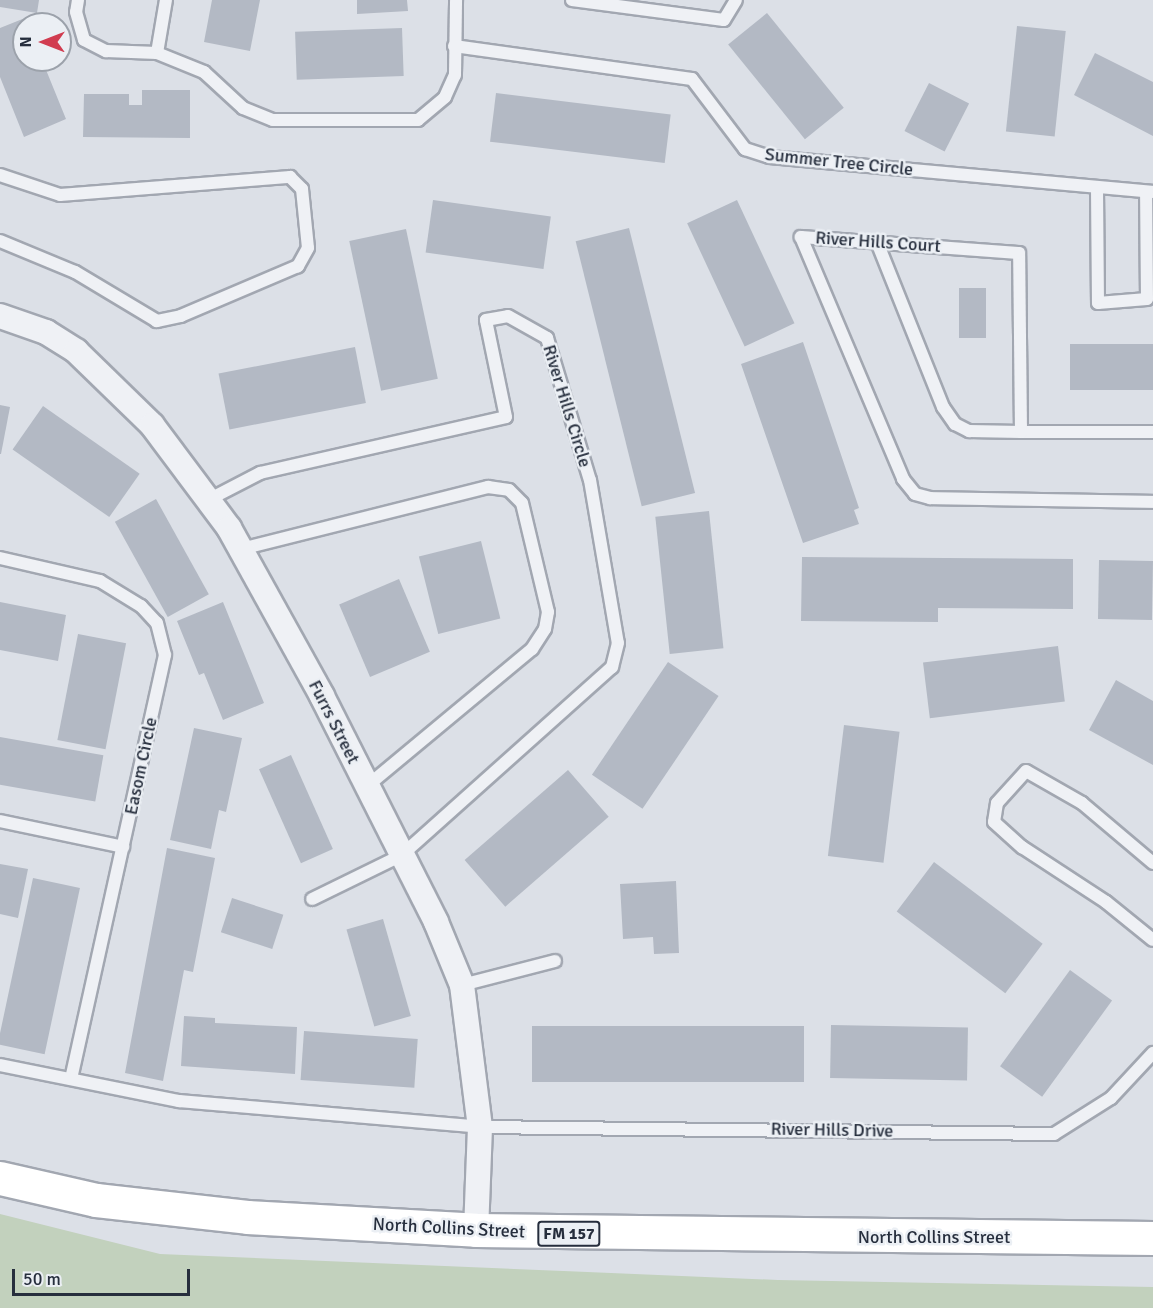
<!DOCTYPE html>
<style>
body{margin:0}
#map{position:relative;width:1153px;height:1308px;overflow:hidden;background:#dce0e7;font-family:Signika,sans-serif}
div>[style]{position:absolute}
.green>*{inset:0;background:#c2d1bd}
.building>*{inset:0;background:#b3b9c4;transform-origin:0 0}
.roads{filter:drop-shadow(2px 0 #a2a7b1) drop-shadow(-2px 0 #a2a7b1) drop-shadow(0 2px #a2a7b1) drop-shadow(0 -2px #a2a7b1)}
.service>*{height:12px;margin:-6px;padding:0 6px;transform-origin:6px;border-radius:6px;background:#eff1f5}
.minor>*{height:24px;margin:-12px;padding:0 12px;transform-origin:12px;border-radius:12px;background:#eff1f5}
.primary>*{height:33px;margin:-16.5px;padding:0 16.5px;transform-origin:16.5px;border-radius:16.5px;background:#fff}
span{translate:-50% -50%;white-space:nowrap;text-align:center;line-height:1.15;-webkit-text-stroke:5px #ebeff4;paint-order:stroke}
.shield-label span{padding:2px 4px;background:#ebeff4;border:2px solid;border-radius:4px;-webkit-text-stroke-width:0}
.shield-label{font-size:16px;color:#262e3d;font-weight:700}
.street-label{font-size:18px;color:#262e3d}
.north{position:absolute;left:12px;top:12px;width:60px;height:60px;box-sizing:border-box;background:#ebeff4;border:2px solid #9ca2ab;border-radius:50%;rotate:270deg;font-size:16px;font-weight:700;line-height:24px;text-align:center;color:#262e3d}
.north::after{content:'';display:block;margin:auto;width:21px;height:27px;background:#d13c50;clip-path:polygon(50% 0,100% 100%,50% 72%,0 100%)}
.scale{position:absolute;left:12px;top:1269px;width:178px;height:27px;box-sizing:border-box;border:3px solid #262e3d;border-top:0;padding-left:8px;font-size:18px;line-height:21px;white-space:nowrap;color:#262e3d;-webkit-text-stroke:4px #ebeff4;paint-order:stroke}
</style>
<div id="map">
<div class="green">
<i style="clip-path:polygon(0 1214px,160px 1254px,778px 1280px,1153px 1287px,1153px 1308px,0 1308px)"></i>
</div>
<div class="building">
<i style="clip-path:polygon(0 0,39px 0,37px 13px,0 7px)"></i>
<i style="clip-path:polygon(212px 0,260px 0,250px 51px,204px 42px)"></i>
<i style="clip-path:polygon(357px 0,407px 0,408px 11px,357px 14px)"></i>
<i style="left:767px;top:13px;width:122px;height:50px;rotate:51deg"></i>
<i style="clip-path:polygon(25px 18px,24px 60px,42px 60px,66px 119px,24px 137px,0 77px,0 28px)"></i>
<i style="left:1017px;top:26px;width:49px;height:106px;rotate:6deg"></i>
<i style="left:402px;top:28px;width:48px;height:107px;rotate:88deg"></i>
<i style="clip-path:polygon(1095px 53px,1153px 82px,1153px 136px,1074px 95px)"></i>
<i style="left:929px;top:83px;width:45px;height:54px;rotate:27deg"></i>
<i style="clip-path:polygon(142px 90px,190px 90px,190px 138px,83px 137px,84px 94px,129px 94px,129px 105px,142px 105px)"></i>
<i style="left:496px;top:93px;width:176px;height:49px;rotate:7deg"></i>
<i style="left:433px;top:200px;width:119px;height:53px;rotate:8deg"></i>
<i style="left:737px;top:200px;width:136px;height:55px;rotate:65deg"></i>
<i style="left:629px;top:228px;width:273px;height:55px;rotate:76deg"></i>
<i style="left:406px;top:229px;width:153px;height:58px;rotate:78deg"></i>
<i style="left:959px;top:288px;width:27px;height:50px"></i>
<i style="clip-path:polygon(803px 342px,859px 508px,854px 510px,859px 524px,803px 543px,741px 364px)"></i>
<i style="left:1153px;top:344px;width:46px;height:83px;rotate:90deg"></i>
<i style="left:355px;top:347px;width:57px;height:139px;rotate:79deg"></i>
<i style="clip-path:polygon(0 405px,10px 407px,1px 454px,0 454px)"></i>
<i style="left:43px;top:406px;width:118px;height:53px;rotate:35deg"></i>
<i style="left:156px;top:499px;width:109px;height:47px;rotate:61deg"></i>
<i style="left:709px;top:511px;width:138px;height:54px;rotate:84deg"></i>
<i style="left:481px;top:541px;width:80px;height:64px;rotate:76deg"></i>
<i style="clip-path:polygon(802px 557px,1073px 559px,1073px 609px,938px 608px,938px 622px,801px 621px)"></i>
<i style="left:1099px;top:560px;width:54px;height:59px;rotate:1deg"></i>
<i style="left:399px;top:579px;width:79px;height:65px;rotate:67deg"></i>
<i style="clip-path:polygon(0 602px,66px 615px,58px 661px,0 650px)"></i>
<i style="clip-path:polygon(223px 602px,264px 703px,223px 720px,204px 673px,199px 675px,177px 621px)"></i>
<i style="left:78px;top:634px;width:49px;height:108px;rotate:11deg"></i>
<i style="left:1058px;top:646px;width:56px;height:136px;rotate:83deg"></i>
<i style="left:668px;top:662px;width:61px;height:136px;rotate:34deg"></i>
<i style="clip-path:polygon(1116px 680px,1153px 701px,1153px 765px,1089px 730px)"></i>
<i style="left:844px;top:725px;width:56px;height:132px;rotate:7deg"></i>
<i style="clip-path:polygon(194px 728px,242px 738px,226px 812px,219px 810px,211px 849px,170px 840px)"></i>
<i style="left:0;top:737px;width:105px;height:47px;rotate:10deg"></i>
<i style="left:291px;top:755px;width:103px;height:35px;rotate:66deg"></i>
<i style="left:568px;top:770px;width:62px;height:137px;rotate:49deg"></i>
<i style="clip-path:polygon(167px 848px,215px 858px,193px 972px,184px 970px,163px 1081px,125px 1073px)"></i>
<i style="left:934px;top:862px;width:136px;height:62px;rotate:37deg"></i>
<i style="clip-path:polygon(0 864px,28px 869px,18px 918px,0 914px)"></i>
<i style="left:33px;top:878px;width:48px;height:170px;rotate:12deg"></i>
<i style="clip-path:polygon(676px 881px,679px 953px,654px 954px,653px 937px,623px 939px,620px 884px)"></i>
<i style="left:232px;top:898px;width:54px;height:36px;rotate:18deg"></i>
<i style="left:383px;top:919px;width:101px;height:38px;rotate:74deg"></i>
<i style="left:1070px;top:970px;width:52px;height:119px;rotate:36deg"></i>
<i style="clip-path:polygon(184px 1016px,215px 1018px,215px 1023px,297px 1027px,295px 1074px,181px 1066px)"></i>
<i style="left:831px;top:1025px;width:137px;height:53px;rotate:1deg"></i>
<i style="left:532px;top:1026px;width:272px;height:56px"></i>
<i style="left:304px;top:1031px;width:114px;height:49px;rotate:4deg"></i>
</div>
<div class="roads">
<div class="service">
<i style="left:78px;top:0;width:12px;rotate:99deg"></i>
<i style="left:76px;top:12px;width:29px;rotate:74deg"></i>
<i style="left:84px;top:40px;width:25px;rotate:27deg"></i>
<i style="left:106px;top:51px;width:51px;rotate:2.2deg"></i>
<i style="left:157px;top:53px;width:51px;rotate:22deg"></i>
<i style="left:204px;top:72px;width:53px;rotate:42.7deg"></i>
<i style="left:243px;top:108px;width:32px;rotate:22deg"></i>
<i style="left:273px;top:120px;width:145px"></i>
<i style="left:418px;top:120px;width:35px;rotate:-40deg"></i>
<i style="left:445px;top:97px;width:24px;rotate:-66deg"></i>
<i style="left:455px;top:75px;width:75px;rotate:-89.2deg"></i>
<i style="left:572px;top:0;width:153px;rotate:7.5deg"></i>
<i style="left:724px;top:20px;width:23px;rotate:-59deg"></i>
<i style="left:454px;top:46px;width:240px;rotate:7.9deg"></i>
<i style="left:692px;top:79px;width:88px;rotate:52.9deg"></i>
<i style="left:745px;top:149px;width:26px;rotate:18deg"></i>
<i style="left:770px;top:157px;width:385px;rotate:5.2deg"></i>
<i style="left:157px;top:53px;width:54px;rotate:-80.4deg"></i>
<i style="left:0;top:175px;width:63px;rotate:18.4deg"></i>
<i style="left:60px;top:195px;width:231px;rotate:-4.5deg"></i>
<i style="left:290px;top:177px;width:17px;rotate:45deg"></i>
<i style="left:302px;top:189px;width:59px;rotate:84.2deg"></i>
<i style="left:308px;top:248px;width:21px;rotate:119deg"></i>
<i style="left:298px;top:266px;width:127px;rotate:156.9deg"></i>
<i style="left:181px;top:316px;width:25px;rotate:168deg"></i>
<i style="left:157px;top:321px;width:96px;rotate:-149.1deg"></i>
<i style="left:75px;top:272px;width:81px;rotate:-157.5deg"></i>
<i style="left:1097px;top:189px;width:114px;rotate:89.5deg"></i>
<i style="left:1098px;top:303px;width:49px;rotate:-4.7deg"></i>
<i style="left:1147px;top:299px;width:107px;rotate:-90.5deg"></i>
<i style="left:877px;top:242px;width:178px;rotate:68.2deg"></i>
<i style="left:943px;top:407px;width:21px;rotate:55deg"></i>
<i style="left:955px;top:424px;width:16px;rotate:27deg"></i>
<i style="left:969px;top:431px;width:52px;rotate:1.1deg"></i>
<i style="left:1153px;top:432px;width:132px;rotate:180deg"></i>
<i style="left:1021px;top:432px;width:179px;rotate:-90.6deg"></i>
<i style="left:1019px;top:253px;width:219px;rotate:-175.8deg"></i>
<i style="left:801px;top:237px;width:263px;rotate:67.1deg"></i>
<i style="left:903px;top:479px;width:19px;rotate:51deg"></i>
<i style="left:915px;top:494px;width:16px;rotate:15deg"></i>
<i style="left:930px;top:498px;width:223px;rotate:1deg"></i>
<i style="left:208px;top:500px;width:59px;rotate:-27.4deg"></i>
<i style="left:260px;top:473px;width:252px;rotate:-12.8deg"></i>
<i style="left:506px;top:417px;width:99px;rotate:-101.7deg"></i>
<i style="left:486px;top:320px;width:22px;rotate:-10deg"></i>
<i style="left:508px;top:316px;width:45px;rotate:29.4deg"></i>
<i style="left:547px;top:338px;width:148px;rotate:73.2deg"></i>
<i style="left:590px;top:480px;width:165px;rotate:80.3deg"></i>
<i style="left:618px;top:643px;width:25px;rotate:104deg"></i>
<i style="left:612px;top:667px;width:282px;rotate:138.2deg"></i>
<i style="left:402px;top:855px;width:100px;rotate:153.9deg"></i>
<i style="left:241px;top:549px;width:255px;rotate:-14.1deg"></i>
<i style="left:488px;top:487px;width:21px;rotate:8deg"></i>
<i style="left:509px;top:490px;width:18px;rotate:45deg"></i>
<i style="left:522px;top:503px;width:112px;rotate:76.6deg"></i>
<i style="left:548px;top:612px;width:17px;rotate:100deg"></i>
<i style="left:545px;top:629px;width:24px;rotate:123deg"></i>
<i style="left:532px;top:649px;width:214px;rotate:140.3deg"></i>
<i style="left:0;top:558px;width:103px;rotate:13deg"></i>
<i style="left:100px;top:581px;width:48px;rotate:31.4deg"></i>
<i style="left:141px;top:606px;width:23px;rotate:47deg"></i>
<i style="left:157px;top:623px;width:33px;rotate:76deg"></i>
<i style="left:165px;top:655px;width:434px;rotate:102.5deg"></i>
<i style="left:0;top:821px;width:126px;rotate:11.9deg"></i>
<i style="left:1153px;top:863px;width:93px;rotate:-139.8deg"></i>
<i style="left:1082px;top:803px;width:64px;rotate:-150.3deg"></i>
<i style="left:1026px;top:771px;width:43px;rotate:132.2deg"></i>
<i style="left:997px;top:803px;width:19px;rotate:99deg"></i>
<i style="left:994px;top:822px;width:38px;rotate:42deg"></i>
<i style="left:1022px;top:847px;width:100px;rotate:33.2deg"></i>
<i style="left:1106px;top:902px;width:60px;rotate:39deg"></i>
<i style="left:462px;top:985px;width:96px;rotate:-14.5deg"></i>
<i style="left:0;top:1065px;width:183px;rotate:11.4deg"></i>
<i style="left:179px;top:1101px;width:302px;rotate:4.9deg"></i>
<i style="left:480px;top:1127px;width:574px;rotate:0.7deg"></i>
<i style="left:1054px;top:1134px;width:67px;rotate:-32.3deg"></i>
<i style="left:1111px;top:1098px;width:62px;rotate:-47deg"></i>
</div>
<div class="minor">
<i style="left:0;top:316px;width:49px;rotate:19.2deg"></i>
<i style="left:46px;top:332px;width:36px;rotate:32deg"></i>
<i style="left:76px;top:351px;width:106px;rotate:44.2deg"></i>
<i style="left:152px;top:425px;width:129px;rotate:53.2deg"></i>
<i style="left:229px;top:528px;width:192px;rotate:61deg"></i>
<i style="left:322px;top:696px;width:253px;rotate:63.2deg"></i>
<i style="left:436px;top:922px;width:68px;rotate:67.6deg"></i>
<i style="left:462px;top:985px;width:143px;rotate:82.8deg"></i>
<i style="left:480px;top:1127px;width:103px;rotate:92.2deg"></i>
</div>
<div class="primary">
<i style="left:0;top:1178px;width:98px;rotate:12.9deg"></i>
<i style="left:96px;top:1200px;width:152px;rotate:6.4deg"></i>
<i style="left:247px;top:1217px;width:229px;rotate:3.2deg"></i>
<i style="left:476px;top:1230px;width:677px;rotate:0.68deg"></i>
</div>
</div>
<div class="shield-label">
<span style="left:569px;top:1234px">FM 157</span>
</div>
<div class="street-label">
<span style="left:839px;top:162px;rotate:6deg">Summer Tree Circle</span>
<span style="left:878px;top:242px;rotate:4deg">River Hills Court</span>
<span style="left:567px;top:406px;rotate:73deg">River Hills Circle</span>
<span style="left:334px;top:722px;rotate:63deg">Furrs Street</span>
<span style="left:141px;top:766px;rotate:-78deg">Easom Circle</span>
<span style="left:832px;top:1130px;rotate:1deg">River Hills Drive</span>
<span style="left:449px;top:1228px;rotate:3deg">North Collins Street</span>
<span style="left:934px;top:1237px">North Collins Street</span>
</div>
<div class="north">N</div>
<div class="scale">50 m</div>
</div>
